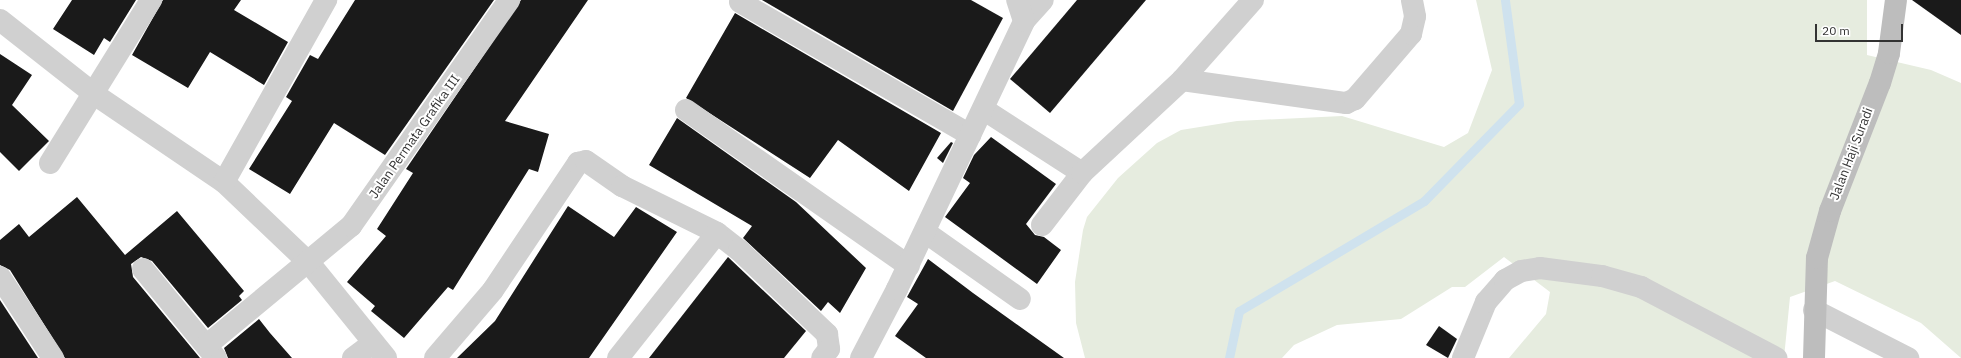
<!DOCTYPE html>
<style>
body{margin:0}
#map{position:relative;width:1961px;height:358px;overflow:hidden;background:#fff;font-family:"IBM Plex Sans",sans-serif}
div>[style]{position:absolute}
.green>*{inset:0;background:#e6ecdf}
.stream>*{height:9px;margin:-4.5px;padding:0 4.5px;transform-origin:4.5px;border-radius:4.5px;background:#cfe2ee}
.building>*{inset:0;background:#1a1a1a}
.street>*{height:22px;margin:-11px;padding:0 11px;transform-origin:11px;border-radius:11px;background:#d0d0d0}
.secondary>*{height:22px;margin:-11px;padding:0 11px;transform-origin:11px;border-radius:11px;background:#bdbdbd}
span{translate:-50% -50%;white-space:nowrap;text-align:center;line-height:1.15;-webkit-text-stroke:4px #fff;paint-order:stroke}
.street-label{font-size:13px;color:#333}
.scale{position:absolute;left:1815px;top:24px;width:88px;height:18px;box-sizing:border-box;border:2px solid #333;border-top:0;padding-left:5px;font-size:12px;line-height:14px;white-space:nowrap;color:#333;-webkit-text-stroke:3px #fff;paint-order:stroke}
</style>
<div id="map">
<div class="green">
<i style="clip-path:polygon(1476px 0,1867px 0,1867px 55px,1931px 70px,1961px 83px,1961px 358px,1921px 323px,1835px 281px,1790px 297px,1784px 358px,1509px 358px,1546px 314px,1550px 292px,1504px 257px,1465px 287px,1452px 287px,1401px 319px,1337px 325px,1294px 345px,1282px 358px,1085px 358px,1076px 323px,1075px 282px,1083px 230px,1087px 217px,1118px 178px,1157px 143px,1181px 130px,1237px 121px,1342px 116px,1444px 147px,1468px 133px,1492px 70px)"></i>
</div>
<div class="stream">
<i style="left:1229px;top:358px;width:48px;rotate:-78deg"></i>
<i style="left:1239px;top:311px;width:215px;rotate:-30.7deg"></i>
<i style="left:1424px;top:201px;width:136px;rotate:-45.6deg"></i>
<i style="left:1519px;top:104px;width:105px;rotate:-97.7deg"></i>
</div>
<div class="building">
<i style="clip-path:polygon(72px 0,136px 0,110px 42px,104px 38px,94px 55px,53px 29px)"></i>
<i style="clip-path:polygon(163px 0,241px 0,234px 10px,288px 42px,264px 85px,210px 52px,188px 88px,132px 55px)"></i>
<i style="clip-path:polygon(355px 0,494px 0,385px 155px,334px 123px,290px 194px,249px 169px,292px 101px,286px 97px,310px 55px,318px 59px)"></i>
<i style="clip-path:polygon(521px 0,588px 0,505px 121px,549px 134px,538px 172px,529px 169px,453px 290px,448px 287px,404px 338px,371px 311px,375px 306px,347px 282px,386px 236px,377px 229px,413px 173px,406px 169px)"></i>
<i style="clip-path:polygon(762px 0,971px 0,1003px 18px,953px 111px)"></i>
<i style="clip-path:polygon(1077px 0,1146px 0,1050px 113px,1010px 79px)"></i>
<i style="clip-path:polygon(1912px 0,1961px 0,1961px 35px)"></i>
<i style="clip-path:polygon(735px 13px,941px 133px,909px 191px,838px 140px,810px 178px,686px 98px)"></i>
<i style="clip-path:polygon(0 54px,32px 75px,12px 105px,49px 141px,19px 171px,0 152px)"></i>
<i style="clip-path:polygon(677px 118px,796px 202px,866px 268px,840px 313px,828px 302px,821px 311px,743px 238px,752px 226px,649px 165px)"></i>
<i style="clip-path:polygon(991px 137px,1056px 184px,1026px 224px,1035px 235px,1044px 237px,1061px 250px,1037px 284px,945px 217px,970px 183px,963px 178px,974px 155px)"></i>
<i style="clip-path:polygon(951px 142px,953px 143px,943px 163px,937px 158px)"></i>
<i style="clip-path:polygon(77px 197px,125px 255px,177px 211px,244px 291px,239px 296px,242px 300px,208px 328px,152px 261px,141px 257px,131px 264px,133px 277px,200px 358px,65px 358px,10px 270px,0 265px,0 240px,19px 224px,29px 237px)"></i>
<i style="clip-path:polygon(568px 206px,614px 237px,636px 207px,677px 232px,589px 358px,457px 358px,495px 321px)"></i>
<i style="clip-path:polygon(728px 257px,806px 331px,784px 358px,649px 358px)"></i>
<i style="clip-path:polygon(928px 259px,973px 293px,1064px 358px,926px 358px,895px 336px,918px 304px,907px 297px)"></i>
<i style="clip-path:polygon(0 300px,38px 358px,0 358px)"></i>
<i style="clip-path:polygon(259px 319px,270px 333px,292px 358px,228px 358px,224px 348px)"></i>
<i style="clip-path:polygon(1439px 326px,1457px 339px,1448px 358px,1426px 345px)"></i>
</div>
<div class="street">
<i style="left:740px;top:2px;width:266px;rotate:30deg"></i>
<i style="left:0;top:20px;width:120px;rotate:38.2deg"></i>
<i style="left:94px;top:94px;width:157px;rotate:34.1deg"></i>
<i style="left:224px;top:182px;width:119px;rotate:43.6deg"></i>
<i style="left:310px;top:264px;width:121px;rotate:51deg"></i>
<i style="left:1024px;top:21px;width:28px;rotate:-48deg"></i>
<i style="left:1182px;top:80px;width:107px;rotate:-48.4deg"></i>
<i style="left:983px;top:109px;width:118px;rotate:32.9deg"></i>
<i style="left:686px;top:110px;width:272px;rotate:35deg"></i>
<i style="left:50px;top:163px;width:192px;rotate:-58.2deg"></i>
<i style="left:224px;top:182px;width:209px;rotate:-60.7deg"></i>
<i style="left:1042px;top:225px;width:66px;rotate:-52.4deg"></i>
<i style="left:1082px;top:173px;width:137px;rotate:-42.9deg"></i>
<i style="left:1182px;top:80px;width:166px;rotate:8deg"></i>
<i style="left:1346px;top:103px;width:10px;rotate:-24deg"></i>
<i style="left:1355px;top:99px;width:86px;rotate:-49.3deg"></i>
<i style="left:1411px;top:34px;width:18px;rotate:-77deg"></i>
<i style="left:1415px;top:16px;width:16px;rotate:-101deg"></i>
<i style="left:925px;top:232px;width:116px;rotate:35.2deg"></i>
<i style="left:143px;top:269px;width:115px;rotate:50.6deg"></i>
<i style="left:0;top:277px;width:97px;rotate:56.8deg"></i>
<i style="left:1814px;top:310px;width:106px;rotate:27.1deg"></i>
<i style="left:207px;top:345px;width:187px;rotate:-39.6deg"></i>
<i style="left:351px;top:226px;width:276px;rotate:-55deg"></i>
<i style="left:353px;top:358px;width:25px;rotate:-37deg"></i>
<i style="left:435px;top:358px;width:89px;rotate:-49.5deg"></i>
<i style="left:493px;top:290px;width:153px;rotate:-56.2deg"></i>
<i style="left:578px;top:163px;width:8px;rotate:-14deg"></i>
<i style="left:586px;top:161px;width:44px;rotate:34.8deg"></i>
<i style="left:622px;top:186px;width:106px;rotate:26.3deg"></i>
<i style="left:717px;top:233px;width:28px;rotate:38deg"></i>
<i style="left:739px;top:250px;width:122px;rotate:43.7deg"></i>
<i style="left:827px;top:334px;width:15px;rotate:82deg"></i>
<i style="left:829px;top:349px;width:11px;rotate:128deg"></i>
<i style="left:618px;top:358px;width:159px;rotate:-51.6deg"></i>
<i style="left:861px;top:358px;width:78px;rotate:-62.4deg"></i>
<i style="left:897px;top:289px;width:297px;rotate:-64.6deg"></i>
<i style="left:1024px;top:21px;width:22px;rotate:-108deg"></i>
<i style="left:1463px;top:358px;width:61px;rotate:-67.7deg"></i>
<i style="left:1486px;top:302px;width:29px;rotate:-49deg"></i>
<i style="left:1505px;top:280px;width:18px;rotate:-29deg"></i>
<i style="left:1521px;top:271px;width:19px;rotate:-9deg"></i>
<i style="left:1540px;top:268px;width:63px;rotate:7.4deg"></i>
<i style="left:1602px;top:276px;width:41px;rotate:15.8deg"></i>
<i style="left:1641px;top:287px;width:153px;rotate:27.7deg"></i>
</div>
<div class="secondary">
<i style="left:1814px;top:358px;width:100px;rotate:-88.3deg"></i>
<i style="left:1817px;top:258px;width:49px;rotate:-74.5deg"></i>
<i style="left:1830px;top:211px;width:137px;rotate:-68.7deg"></i>
<i style="left:1880px;top:83px;width:31px;rotate:-73deg"></i>
<i style="left:1889px;top:53px;width:53px;rotate:-82.5deg"></i>
</div>
<div class="street-label">
<span style="left:415px;top:137px;rotate:-55deg">Jalan Permata Grafika III</span>
<span style="left:1852px;top:154px;rotate:-69deg">Jalan Haji Suradi</span>
</div>
<div class="scale">20 m</div>
</div>
